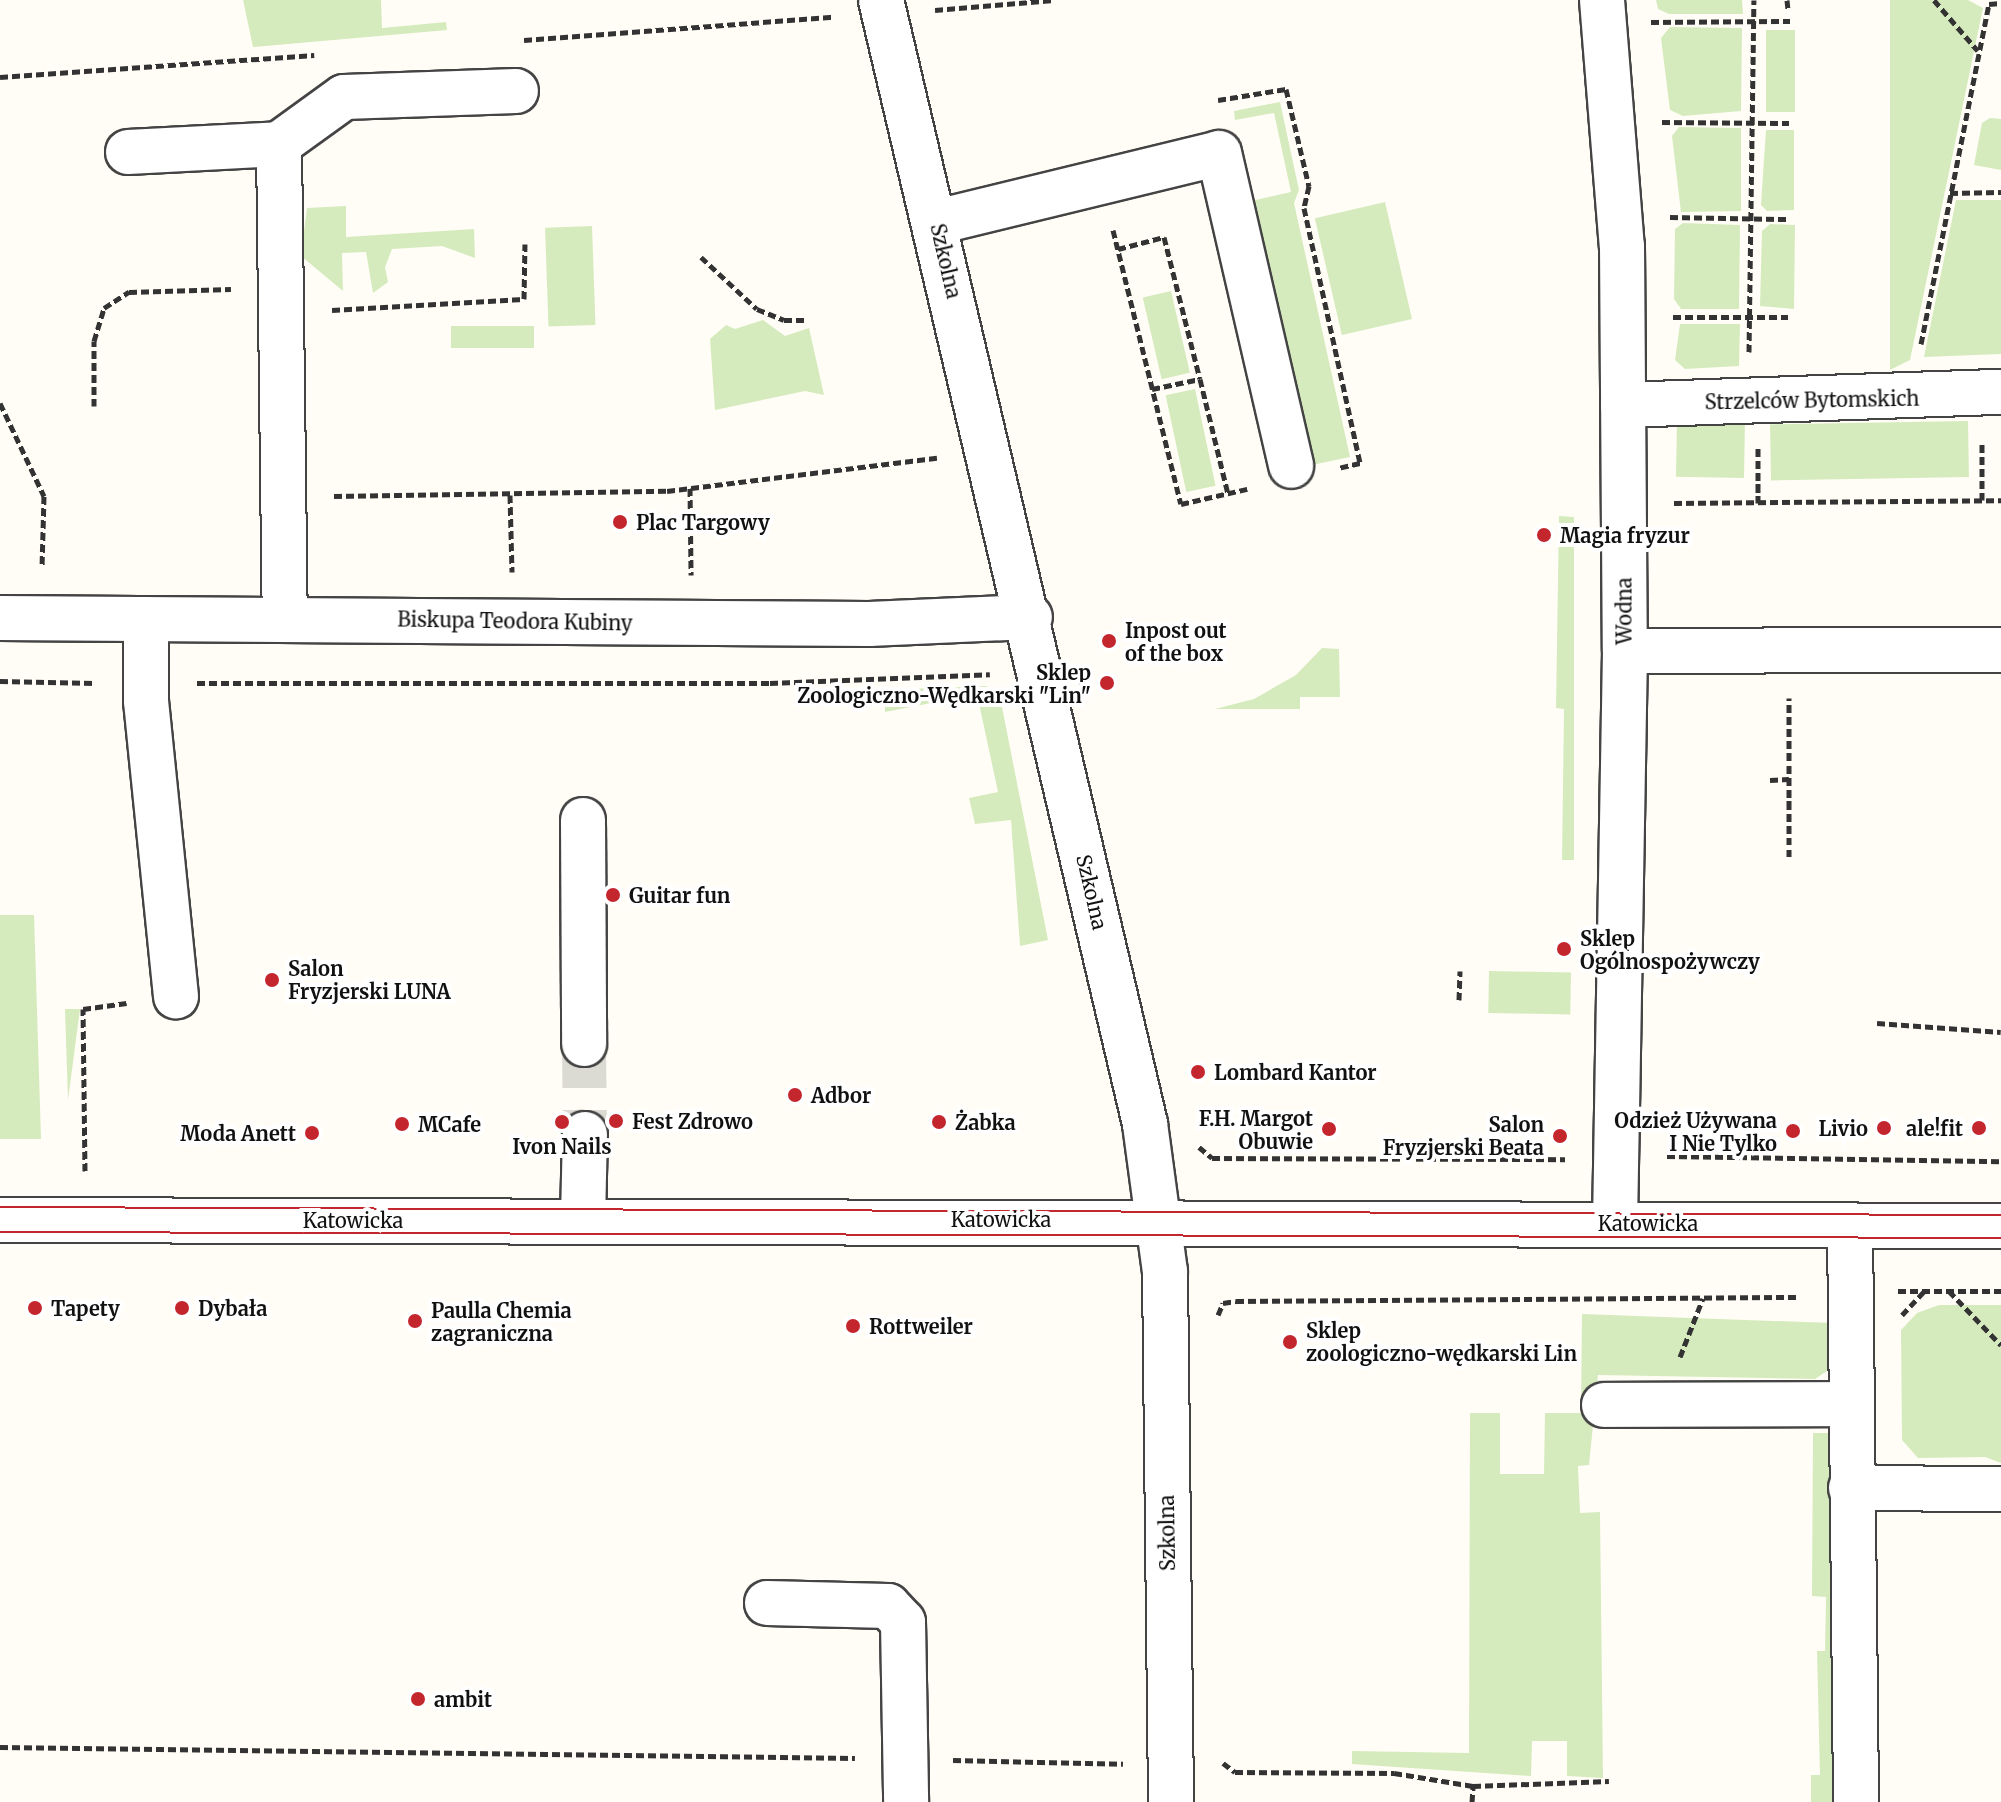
<!DOCTYPE html>
<meta charset="utf-8">
<style>
body{margin:0}
#map{position:relative;width:2001px;height:1802px;overflow:hidden;background:#fffdf5;font-family:Merriweather,serif}
div>[style]{position:absolute}
.green>*{inset:0;background:#d5ebbd;transform-origin:0 0}
.minor-tunnel>*{height:44px;margin-top:-22px;transform-origin:0;background:repeating-linear-gradient(90deg,#dbdad3 0 44px,transparent 0 66px)}
.path>*{height:5px;margin-top:-2.5px;transform-origin:0;background:repeating-linear-gradient(90deg,#333 0 8px,transparent 0 12px)}
.roads{filter:drop-shadow(2px 0 #444) drop-shadow(-2px 0 #444) drop-shadow(0 2px #444) drop-shadow(0 -2px #444)}
.minor>*{height:44px;margin:-22px;padding:0 22px;transform-origin:22px;border-radius:22px;background:#fff}
.tram>*{height:2px;margin:-1px;padding:0 1px;transform-origin:1px;border-radius:1px;background:#c4262e}
.dots>*{width:22px;height:22px;translate:-50% -50%;box-sizing:border-box;border:4px solid #fff;border-radius:50%}
span{translate:-50% -50%;white-space:nowrap;text-align:center;line-height:1.15;-webkit-text-stroke:8px #fff;paint-order:stroke}
.street-label{font-size:20px;color:#111}
.poi-label{font-size:20px;color:#111;font-weight:700}
.left{translate:0 -50%;text-align:left}
.right{translate:-100% -50%;text-align:right}
</style>
<div id="map">
<div class="green">
<i style="clip-path:polygon(243px 0,381px 0,382px 28px,446px 22px,447px 30px,253px 47px)"></i>
<i style="clip-path:polygon(1656px 0,1742px 0,1743px 14px,1669px 14px,1658px 9px)"></i>
<i style="clip-path:polygon(1890px 0,1968px 0,1983px 8px,1910px 360px,1890px 370px)"></i>
<i style="clip-path:polygon(1670px 27px,1742px 28px,1741px 111px,1683px 116px,1670px 110px,1661px 38px)"></i>
<i style="left:1766px;top:30px;width:29px;height:82px"></i>
<i style="clip-path:polygon(1280px 102px,1299px 190px,1294px 203px,1350px 457px,1312px 465px,1251px 201px,1291px 192px,1274px 113px,1235px 120px,1234px 111px)"></i>
<i style="clip-path:polygon(1990px 118px,2001px 119px,2001px 170px,1974px 165px,1982px 123px)"></i>
<i style="clip-path:polygon(1679px 127px,1741px 128px,1741px 211px,1681px 212px,1672px 136px)"></i>
<i style="clip-path:polygon(1766px 130px,1794px 130px,1794px 210px,1767px 211px,1761px 205px)"></i>
<i style="clip-path:polygon(1956px 200px,2001px 200px,2001px 354px,1924px 357px)"></i>
<i style="left:1385px;top:202px;width:120px;height:72px;rotate:77deg"></i>
<i style="clip-path:polygon(346px 206px,346px 237px,474px 229px,475px 258px,442px 246px,392px 249px,385px 267px,388px 282px,373px 293px,366px 252px,342px 253px,343px 291px,301px 256px,307px 208px)"></i>
<i style="clip-path:polygon(1683px 223px,1740px 225px,1739px 309px,1681px 309px,1674px 299px,1675px 229px)"></i>
<i style="clip-path:polygon(1770px 224px,1795px 225px,1794px 309px,1760px 306px,1762px 231px)"></i>
<i style="left:592px;top:226px;width:99px;height:47px;rotate:88deg"></i>
<i style="left:1171px;top:291px;width:84px;height:29px;rotate:77deg"></i>
<i style="clip-path:polygon(763px 320px,785px 336px,809px 328px,824px 395px,805px 391px,715px 410px,710px 339px,726px 325px,735px 329px)"></i>
<i style="clip-path:polygon(1680px 324px,1740px 324px,1739px 366px,1685px 369px,1675px 360px)"></i>
<i style="left:451px;top:326px;width:83px;height:22px"></i>
<i style="left:1195px;top:389px;width:99px;height:30px;rotate:78deg"></i>
<i style="left:1745px;top:420px;width:58px;height:68px;rotate:91deg"></i>
<i style="left:1968px;top:421px;width:56px;height:198px;rotate:89deg"></i>
<i style="clip-path:polygon(1559px 516px,1574px 517px,1574px 860px,1562px 860px,1564px 709px,1556px 708px)"></i>
<i style="clip-path:polygon(1322px 648px,1339px 649px,1340px 697px,1300px 697px,1300px 709px,1215px 709px,1254px 699px,1296px 675px)"></i>
<i style="clip-path:polygon(986px 686px,1000px 697px,1048px 940px,1020px 946px,1011px 820px,975px 824px,969px 798px,998px 792px,977px 694px,885px 712px,885px 690px)"></i>
<i style="clip-path:polygon(0 915px,34px 915px,41px 1139px,0 1139px)"></i>
<i style="left:1489px;top:971px;width:82px;height:42px;rotate:1deg"></i>
<i style="clip-path:polygon(65px 1009px,80px 1009px,68px 1100px)"></i>
<i style="clip-path:polygon(1939px 1305px,2001px 1305px,2001px 1463px,1985px 1457px,1918px 1458px,1902px 1440px,1901px 1330px,1917px 1313px)"></i>
<i style="clip-path:polygon(1582px 1314px,1832px 1323px,1830px 1369px,1815px 1379px,1598px 1375px,1589px 1465px,1578px 1466px,1580px 1513px,1600px 1512px,1603px 1778px,1567px 1776px,1567px 1741px,1532px 1741px,1531px 1776px,1352px 1764px,1352px 1751px,1469px 1753px,1470px 1413px,1500px 1413px,1500px 1474px,1544px 1474px,1545px 1413px,1581px 1413px)"></i>
<i style="clip-path:polygon(1813px 1433px,1834px 1433px,1834px 1802px,1811px 1802px,1811px 1775px,1820px 1775px,1817px 1651px,1825px 1651px,1826px 1597px,1812px 1596px)"></i>
</div>
<div class="minor-tunnel">
<i style="left:584px;top:1044px;width:90px;rotate:89.4deg"></i>
</div>
<div class="path">
<i style="left:1787px;top:0;width:9px;rotate:84deg"></i>
<i style="left:1934px;top:0;width:67px;rotate:49.2deg"></i>
<i style="left:935px;top:10px;width:119px;rotate:-4.8deg"></i>
<i style="left:1651px;top:22px;width:139px;rotate:-0.4deg"></i>
<i style="left:524px;top:40px;width:310px;rotate:-4.3deg"></i>
<i style="left:0;top:77px;width:315px;rotate:-4deg"></i>
<i style="left:1218px;top:100px;width:69px;rotate:-9.2deg"></i>
<i style="left:1286px;top:89px;width:100px;rotate:76.7deg"></i>
<i style="left:1309px;top:186px;width:23px;rotate:103deg"></i>
<i style="left:1304px;top:208px;width:261px;rotate:77.6deg"></i>
<i style="left:1360px;top:463px;width:23px;rotate:167deg"></i>
<i style="left:1662px;top:122px;width:127px;rotate:0.5deg"></i>
<i style="left:1950px;top:193px;width:51px;rotate:-1.1deg"></i>
<i style="left:1670px;top:217px;width:119px;rotate:1deg"></i>
<i style="left:1113px;top:230px;width:282px;rotate:76.1deg"></i>
<i style="left:1181px;top:504px;width:68px;rotate:-12.8deg"></i>
<i style="left:1118px;top:249px;width:48px;rotate:-14.6deg"></i>
<i style="left:1164px;top:237px;width:146px;rotate:75.8deg"></i>
<i style="left:701px;top:257px;width:76px;rotate:42.9deg"></i>
<i style="left:757px;top:309px;width:29px;rotate:22deg"></i>
<i style="left:784px;top:320px;width:23px"></i>
<i style="left:332px;top:310px;width:192px;rotate:-3.3deg"></i>
<i style="left:524px;top:299px;width:55px;rotate:-89deg"></i>
<i style="left:1673px;top:317px;width:115px"></i>
<i style="left:1921px;top:344px;width:347px;rotate:-78.7deg"></i>
<i style="left:1989px;top:4px;width:12px;rotate:-5deg"></i>
<i style="left:1749px;top:352px;width:352px;rotate:-89.2deg"></i>
<i style="left:1152px;top:389px;width:49px;rotate:-11.8deg"></i>
<i style="left:1200px;top:379px;width:118px;rotate:76.3deg"></i>
<i style="left:0;top:403px;width:103px;rotate:64.7deg"></i>
<i style="left:44px;top:496px;width:71px;rotate:91.6deg"></i>
<i style="left:94px;top:406px;width:65px;rotate:-90deg"></i>
<i style="left:94px;top:341px;width:34px;rotate:-73deg"></i>
<i style="left:104px;top:308px;width:30px;rotate:-33deg"></i>
<i style="left:129px;top:292px;width:102px;rotate:-1.7deg"></i>
<i style="left:1758px;top:448px;width:55px;rotate:90deg"></i>
<i style="left:690px;top:488px;width:87px;rotate:89.3deg"></i>
<i style="left:510px;top:495px;width:77px;rotate:88.5deg"></i>
<i style="left:334px;top:496px;width:333px;rotate:-0.9deg"></i>
<i style="left:667px;top:491px;width:272px;rotate:-7deg"></i>
<i style="left:1982px;top:500px;width:59px;rotate:-90deg"></i>
<i style="left:1674px;top:503px;width:327px;rotate:-0.5deg"></i>
<i style="left:0;top:681px;width:95px;rotate:1.2deg"></i>
<i style="left:197px;top:683px;width:573px"></i>
<i style="left:770px;top:683px;width:220px;rotate:-2.3deg"></i>
<i style="left:1770px;top:780px;width:19px;rotate:-3deg"></i>
<i style="left:1789px;top:857px;width:159px;rotate:-90deg"></i>
<i style="left:1459px;top:1000px;width:29px;rotate:-88deg"></i>
<i style="left:1877px;top:1023px;width:124px;rotate:4.2deg"></i>
<i style="left:1199px;top:1147px;width:17px;rotate:40deg"></i>
<i style="left:1212px;top:1158px;width:353px;rotate:0.2deg"></i>
<i style="left:1667px;top:1156px;width:334px;rotate:0.9deg"></i>
<i style="left:85px;top:1171px;width:162px;rotate:-90.7deg"></i>
<i style="left:83px;top:1009px;width:44px;rotate:-7.8deg"></i>
<i style="left:1898px;top:1291px;width:103px"></i>
<i style="left:1949px;top:1291px;width:75px;rotate:46.1deg"></i>
<i style="left:1218px;top:1315px;width:13px;rotate:-67deg"></i>
<i style="left:1223px;top:1303px;width:13px;rotate:-9deg"></i>
<i style="left:1236px;top:1301px;width:564px;rotate:-0.41deg"></i>
<i style="left:1902px;top:1315px;width:33px;rotate:-47deg"></i>
<i style="left:1680px;top:1357px;width:63px;rotate:-68.7deg"></i>
<i style="left:0;top:1747px;width:855px;rotate:0.74deg"></i>
<i style="left:953px;top:1760px;width:170px;rotate:1.3deg"></i>
<i style="left:1223px;top:1763px;width:15px;rotate:37deg"></i>
<i style="left:1235px;top:1772px;width:159px;rotate:0.4deg"></i>
<i style="left:1394px;top:1773px;width:80px;rotate:9.3deg"></i>
<i style="left:1473px;top:1786px;width:136px;rotate:-2.1deg"></i>
<i style="left:1472px;top:1802px;width:16px;rotate:-86deg"></i>
</div>
<div class="roads">
<div class="minor">
<i style="left:881px;top:0;width:1155px;rotate:76.78deg"></i>
<i style="left:1145px;top:1124px;width:148px;rotate:82.3deg"></i>
<i style="left:1165px;top:1271px;width:531px;rotate:89.35deg"></i>
<i style="left:1602px;top:0;width:247px;rotate:85.4deg"></i>
<i style="left:1622px;top:246px;width:405px;rotate:89.6deg"></i>
<i style="left:1625px;top:651px;width:572px;rotate:91deg"></i>
<i style="left:279px;top:144px;width:475px;rotate:89.3deg"></i>
<i style="left:128px;top:152px;width:151px;rotate:-3deg"></i>
<i style="left:279px;top:144px;width:80px;rotate:-35.9deg"></i>
<i style="left:344px;top:97px;width:172px;rotate:-2deg"></i>
<i style="left:937px;top:222px;width:290px;rotate:-13.7deg"></i>
<i style="left:1219px;top:153px;width:321px;rotate:77deg"></i>
<i style="left:1623px;top:405px;width:378px;rotate:-2deg"></i>
<i style="left:0;top:618px;width:869px;rotate:0.4deg"></i>
<i style="left:869px;top:624px;width:161px;rotate:-2.5deg"></i>
<i style="left:146px;top:619px;width:82px;rotate:90deg"></i>
<i style="left:146px;top:701px;width:297px;rotate:84.2deg"></i>
<i style="left:1625px;top:651px;width:376px;rotate:-0.2deg"></i>
<i style="left:583px;top:820px;width:224px;rotate:89.7deg"></i>
<i style="left:0;top:1220px;width:2001px;rotate:0.17deg"></i>
<i style="left:583px;top:1220px;width:86px;rotate:-88.7deg"></i>
<i style="left:1850px;top:1225px;width:577px;rotate:89.4deg"></i>
<i style="left:1604px;top:1405px;width:245px;rotate:-0.2deg"></i>
<i style="left:1851px;top:1488px;width:150px;rotate:0.4deg"></i>
<i style="left:767px;top:1603px;width:121px;rotate:1.4deg"></i>
<i style="left:888px;top:1606px;width:22px;rotate:47deg"></i>
<i style="left:903px;top:1622px;width:180px;rotate:89deg"></i>
</div>
</div>
<div class="tram">
<i style="left:0;top:1207px;width:2001px;rotate:0.23deg"></i>
<i style="left:0;top:1232px;width:2001px;rotate:0.17deg"></i>
</div>
<div class="dots">
<i style="left:620px;top:522px;background:#c4262e"></i>
<i style="left:1544px;top:535px;background:#c4262e"></i>
<i style="left:1109px;top:641px;background:#c4262e"></i>
<i style="left:1107px;top:683px;background:#c4262e"></i>
<i style="left:613px;top:895px;background:#c4262e"></i>
<i style="left:1564px;top:949px;background:#c4262e"></i>
<i style="left:272px;top:980px;background:#c4262e"></i>
<i style="left:1198px;top:1072px;background:#c4262e"></i>
<i style="left:795px;top:1095px;background:#c4262e"></i>
<i style="left:616px;top:1121px;background:#c4262e"></i>
<i style="left:562px;top:1122px;background:#c4262e"></i>
<i style="left:939px;top:1122px;background:#c4262e"></i>
<i style="left:402px;top:1124px;background:#c4262e"></i>
<i style="left:1884px;top:1128px;background:#c4262e"></i>
<i style="left:1979px;top:1128px;background:#c4262e"></i>
<i style="left:1329px;top:1129px;background:#c4262e"></i>
<i style="left:1793px;top:1131px;background:#c4262e"></i>
<i style="left:312px;top:1133px;background:#c4262e"></i>
<i style="left:1560px;top:1136px;background:#c4262e"></i>
<i style="left:35px;top:1308px;background:#c4262e"></i>
<i style="left:182px;top:1308px;background:#c4262e"></i>
<i style="left:415px;top:1321px;background:#c4262e"></i>
<i style="left:853px;top:1326px;background:#c4262e"></i>
<i style="left:1290px;top:1342px;background:#c4262e"></i>
<i style="left:418px;top:1699px;background:#c4262e"></i>
</div>
<div class="street-label">
<span style="left:946px;top:261px;rotate:77deg">Szkolna</span>
<span style="left:1812px;top:400px;rotate:-1deg">Strzelców Bytomskich</span>
<span style="left:1624px;top:611px;rotate:-90deg">Wodna</span>
<span style="left:515px;top:621px;rotate:1deg">Biskupa Teodora Kubiny</span>
<span style="left:1092px;top:892px;rotate:77deg">Szkolna</span>
<span style="left:1001px;top:1219px">Katowicka</span>
<span style="left:353px;top:1220px">Katowicka</span>
<span style="left:1648px;top:1223px">Katowicka</span>
<span style="left:1167px;top:1533px;rotate:-91deg">Szkolna</span>
</div>
<div class="poi-label">
<span class="left" style="left:636px;top:522px">Plac Targowy</span>
<span class="left" style="left:1560px;top:535px">Magia fryzur</span>
<span class="left" style="left:1125px;top:642px">Inpost out<br>of the box</span>
<span class="right" style="left:1091px;top:684px">Sklep<br>Zoologiczno-Wędkarski "Lin"</span>
<span class="left" style="left:629px;top:895px">Guitar fun</span>
<span class="left" style="left:1580px;top:950px">Sklep<br>Ogólnospożywczy</span>
<span class="left" style="left:288px;top:980px">Salon<br>Fryzjerski LUNA</span>
<span class="left" style="left:1214px;top:1072px">Lombard Kantor</span>
<span class="left" style="left:811px;top:1095px">Adbor</span>
<span class="right" style="left:1313px;top:1130px">F.H. Margot<br>Obuwie</span>
<span class="right" style="left:1777px;top:1132px">Odzież Używana<br>I Nie Tylko</span>
<span class="left" style="left:632px;top:1121px">Fest Zdrowo</span>
<span class="left" style="left:955px;top:1122px">Żabka</span>
<span class="left" style="left:418px;top:1124px">MCafe</span>
<span class="right" style="left:1544px;top:1136px">Salon<br>Fryzjerski Beata</span>
<span class="right" style="left:1868px;top:1128px">Livio</span>
<span class="right" style="left:1963px;top:1128px">ale!fit</span>
<span class="right" style="left:296px;top:1133px">Moda Anett</span>
<span style="left:562px;top:1146px">Ivon Nails</span>
<span class="left" style="left:51px;top:1308px">Tapety</span>
<span class="left" style="left:198px;top:1308px">Dybała</span>
<span class="left" style="left:431px;top:1322px">Paulla Chemia<br>zagraniczna</span>
<span class="left" style="left:869px;top:1326px">Rottweiler</span>
<span class="left" style="left:1306px;top:1342px">Sklep<br>zoologiczno-wędkarski Lin</span>
<span class="left" style="left:434px;top:1699px">ambit</span>
</div>
</div>
